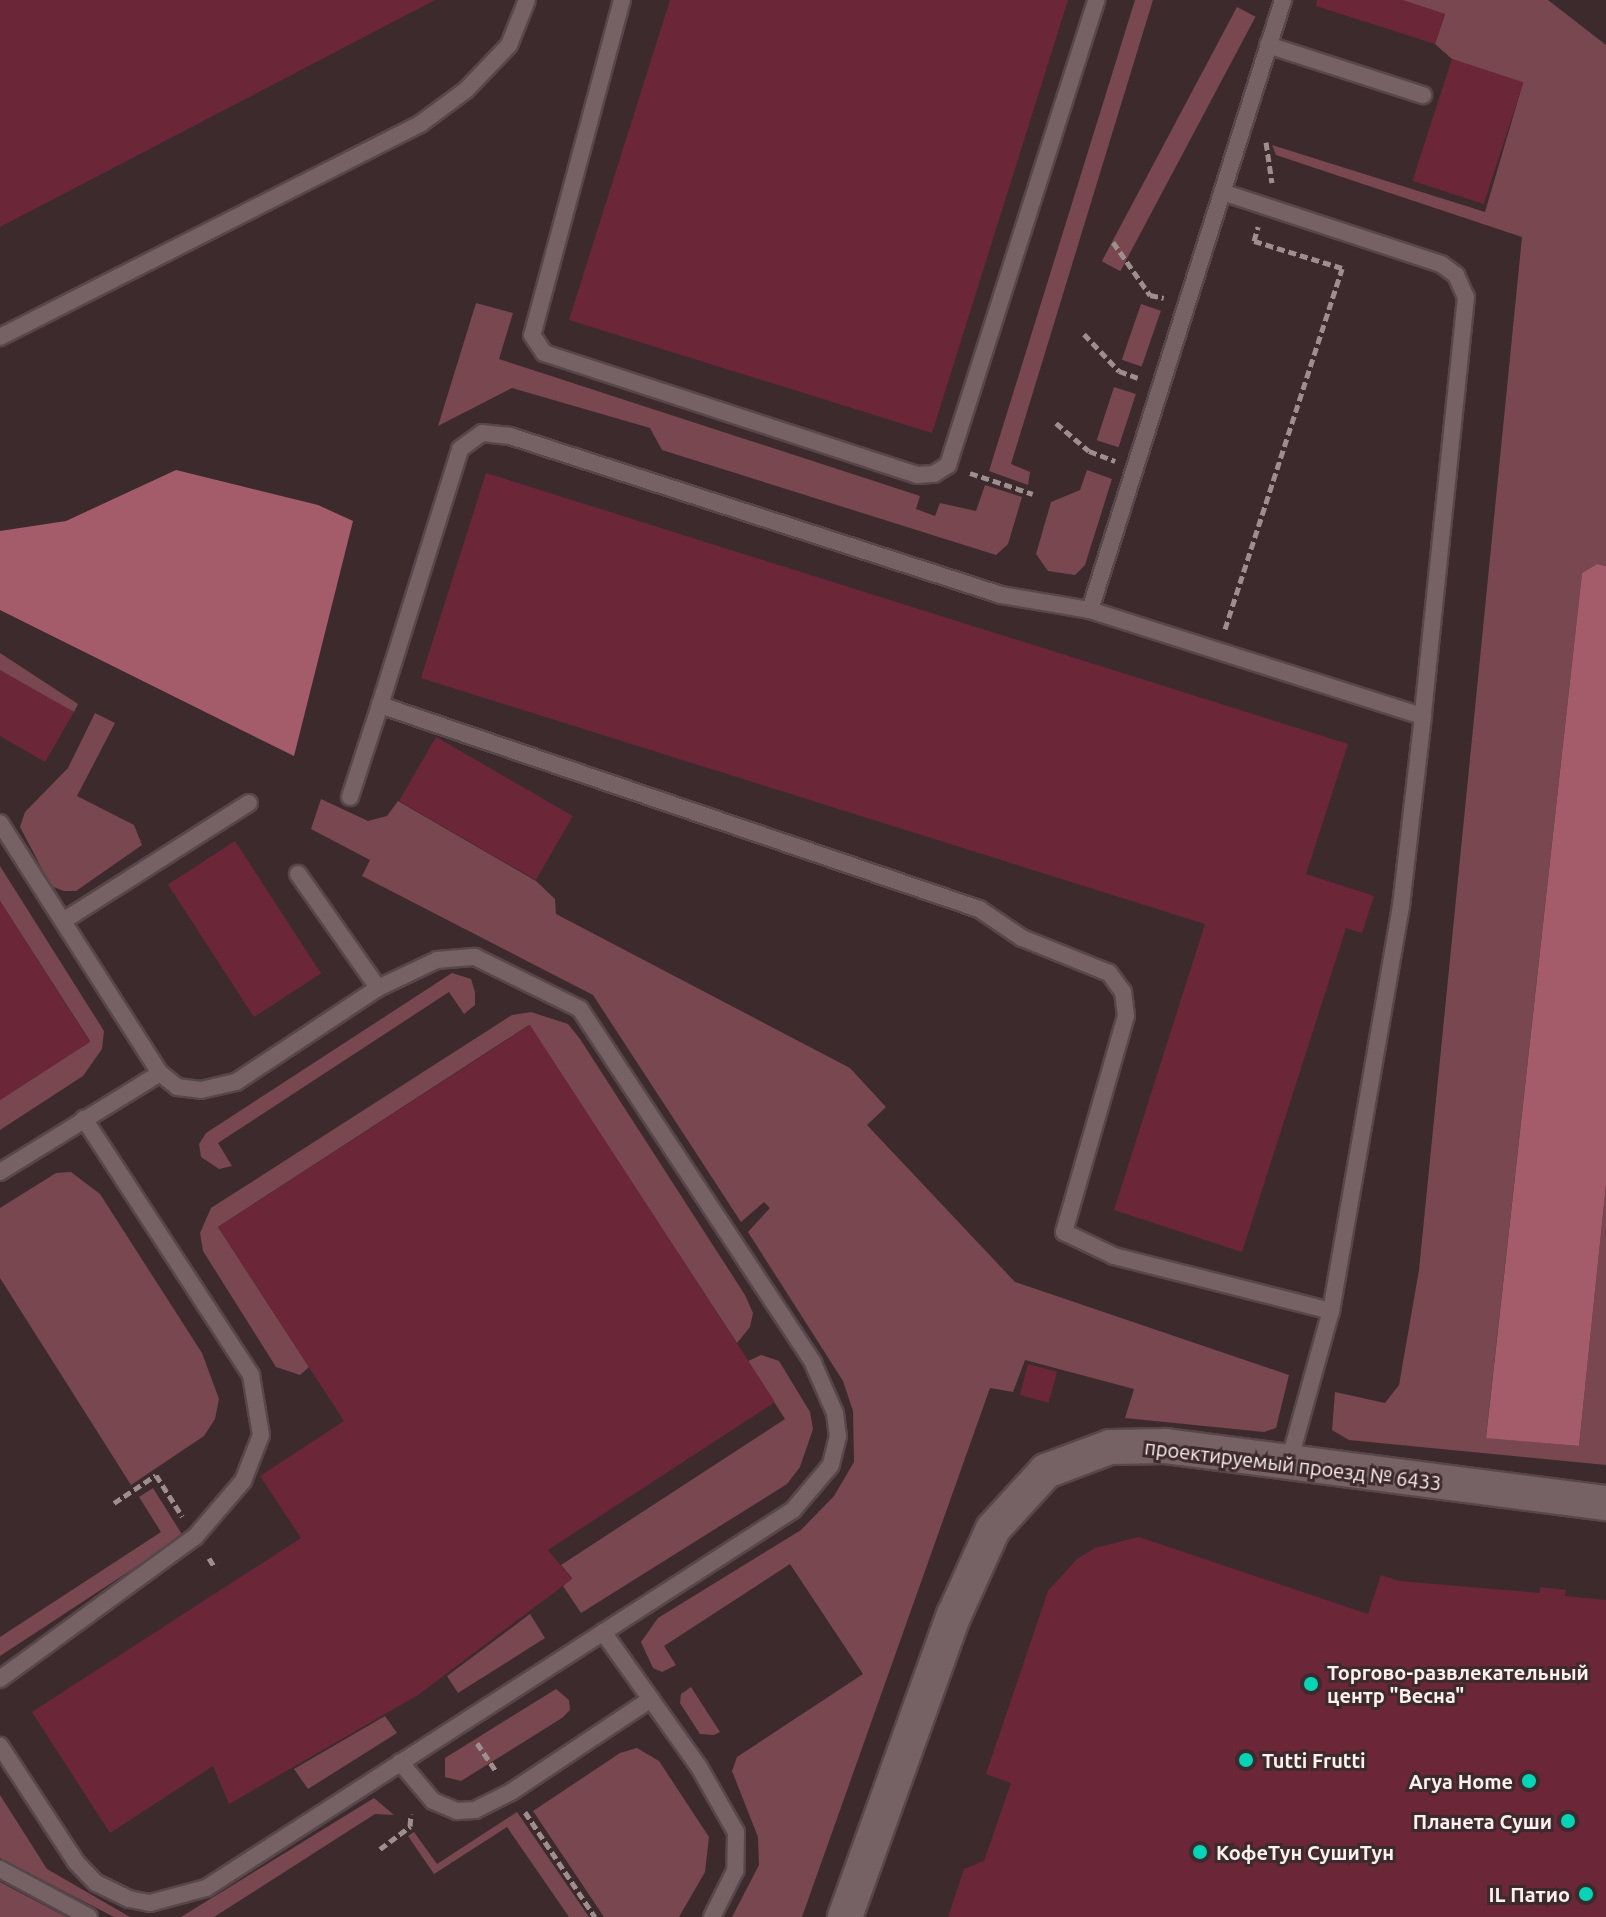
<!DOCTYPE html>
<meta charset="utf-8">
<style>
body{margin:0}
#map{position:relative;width:1606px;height:1917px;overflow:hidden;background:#3d2a2d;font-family:Ubuntu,sans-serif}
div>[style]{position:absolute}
.green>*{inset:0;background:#784750;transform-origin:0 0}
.water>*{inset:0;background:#a55c6a}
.building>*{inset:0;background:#6b2737;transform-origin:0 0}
.path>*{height:5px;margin-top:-2.5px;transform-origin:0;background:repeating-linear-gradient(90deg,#9e8e90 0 8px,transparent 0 12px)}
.roads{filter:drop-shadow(2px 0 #57474a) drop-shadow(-2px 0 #57474a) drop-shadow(0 2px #57474a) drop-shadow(0 -2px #57474a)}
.lane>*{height:16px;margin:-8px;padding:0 8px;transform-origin:8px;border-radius:8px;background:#766164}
.street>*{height:34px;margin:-17px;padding:0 17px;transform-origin:17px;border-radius:17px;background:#766164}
.dots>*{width:22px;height:22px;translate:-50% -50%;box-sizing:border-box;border:4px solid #3d2a2d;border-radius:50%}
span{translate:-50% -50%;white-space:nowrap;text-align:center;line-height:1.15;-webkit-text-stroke:6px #3d2a2d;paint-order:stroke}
.street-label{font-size:20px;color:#fdf0f1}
.poi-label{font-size:20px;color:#fdf0f1;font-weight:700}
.left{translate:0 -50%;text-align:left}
.right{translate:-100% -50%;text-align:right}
</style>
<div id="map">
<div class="green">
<i style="clip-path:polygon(1135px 0,1153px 0,1011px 464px,1030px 472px,1028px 485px,989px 471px)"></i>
<i style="clip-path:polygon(1402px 0,1548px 0,1606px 45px,1606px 566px,1597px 564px,1582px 573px,1486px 1437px,1579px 1446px,1606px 1185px,1606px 1465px,1349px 1440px,1332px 1430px,1335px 1392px,1385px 1403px,1399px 1385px,1419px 1270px,1522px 237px,1276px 155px,1272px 145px,1485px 212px,1523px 83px,1452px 59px,1435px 44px,1445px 14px)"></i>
<i style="left:1237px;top:7px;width:21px;height:288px;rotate:28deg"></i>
<i style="clip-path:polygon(476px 303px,513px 313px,499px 359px,920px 496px,916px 509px,935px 516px,940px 503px,976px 511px,985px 485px,1022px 497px,1008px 544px,996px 555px,662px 450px,650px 428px,512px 388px,438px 426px)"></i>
<i style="left:1141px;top:304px;width:21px;height:59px;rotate:19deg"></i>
<i style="left:1114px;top:387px;width:23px;height:56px;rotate:18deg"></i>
<i style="clip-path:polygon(1087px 470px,1112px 479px,1085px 565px,1075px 575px,1048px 571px,1036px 554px,1051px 502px,1080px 490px)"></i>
<i style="clip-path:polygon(0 653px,78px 704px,74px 712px,0 673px)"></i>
<i style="clip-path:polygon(95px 713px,115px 723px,77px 796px,134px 825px,142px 845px,76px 891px,64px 891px,51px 886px,20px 827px,25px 812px,68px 768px)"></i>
<i style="clip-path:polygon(321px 799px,368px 821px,387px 816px,398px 801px,536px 881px,555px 899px,556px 914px,850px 1068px,886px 1107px,867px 1125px,1015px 1282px,1289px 1375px,1276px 1428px,1264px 1432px,1125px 1418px,1134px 1389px,1025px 1360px,1013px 1392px,990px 1388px,802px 1917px,732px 1917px,759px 1865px,758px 1837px,732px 1771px,737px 1757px,863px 1674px,790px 1564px,664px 1646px,676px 1665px,662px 1672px,653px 1668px,641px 1642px,658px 1618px,801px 1530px,834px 1496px,854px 1462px,853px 1411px,843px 1381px,748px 1232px,770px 1208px,764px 1202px,741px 1222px,593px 995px,362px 876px,370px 860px,311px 829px)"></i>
<i style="clip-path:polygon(0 866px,104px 1031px,102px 1049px,83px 1076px,0 1130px,0 1100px,90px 1041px,0 901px)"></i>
<i style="clip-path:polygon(452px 973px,471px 979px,475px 992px,475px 1005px,464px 1014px,449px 992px,218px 1143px,232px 1166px,219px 1169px,201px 1157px,199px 1144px,206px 1133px)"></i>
<i style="clip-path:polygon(531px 1012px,568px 1024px,580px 1039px,745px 1295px,753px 1313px,750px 1327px,737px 1343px,529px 1025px,218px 1227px,309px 1367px,300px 1375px,276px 1367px,203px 1251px,200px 1233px,211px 1208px,512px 1015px)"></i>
<i style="clip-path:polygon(71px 1172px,100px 1194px,202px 1353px,219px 1399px,215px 1419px,204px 1436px,131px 1485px,0 1278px,0 1208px,56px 1173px)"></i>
<i style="clip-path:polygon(761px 1355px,779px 1361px,810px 1412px,813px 1429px,800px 1467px,787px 1484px,581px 1613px,563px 1586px,572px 1578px,561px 1565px,785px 1419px,748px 1361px)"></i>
<i style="clip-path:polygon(153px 1488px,183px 1536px,0 1656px,0 1637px,161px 1532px,139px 1497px)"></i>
<i style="clip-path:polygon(530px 1614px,545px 1638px,458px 1693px,447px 1676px)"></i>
<i style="clip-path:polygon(691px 1687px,720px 1732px,714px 1735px,700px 1734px,680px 1703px,681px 1694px)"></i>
<i style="clip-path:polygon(556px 1689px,569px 1700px,570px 1710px,562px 1718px,461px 1781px,445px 1777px,445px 1758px)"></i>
<i style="clip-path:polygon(385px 1716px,397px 1733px,308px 1789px,294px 1769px)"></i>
<i style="clip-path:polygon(637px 1748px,659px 1761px,709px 1837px,705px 1872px,679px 1917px,604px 1917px,533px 1811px,620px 1753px)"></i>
<i style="clip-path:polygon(0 1795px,47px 1869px,130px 1917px,114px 1917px,0 1858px)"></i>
<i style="clip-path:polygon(374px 1798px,394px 1815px,375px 1814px,214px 1917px,181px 1917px)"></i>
<i style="clip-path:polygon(517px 1812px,589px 1917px,569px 1917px,507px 1827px,434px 1874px,408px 1836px,414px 1832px,437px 1864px)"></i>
<i style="clip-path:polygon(0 1882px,66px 1917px,0 1917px)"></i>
</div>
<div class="water">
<i style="clip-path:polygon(176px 470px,318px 505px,353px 521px,294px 756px,0 610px,0 531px,66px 521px)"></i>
<i style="clip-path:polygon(1597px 564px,1606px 566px,1606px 1185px,1579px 1446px,1486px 1438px,1582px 573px)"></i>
</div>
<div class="building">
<i style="clip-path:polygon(0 0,435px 0,0 227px)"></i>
<i style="clip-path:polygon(670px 0,1068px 0,932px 433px,569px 320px)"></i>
<i style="clip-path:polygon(1317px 0,1402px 0,1445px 14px,1435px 44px,1316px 6px)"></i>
<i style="left:1452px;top:59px;width:75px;height:128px;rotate:18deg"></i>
<i style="clip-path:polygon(486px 473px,1348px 744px,1306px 874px,1374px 896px,1362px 933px,1346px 928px,1242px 1252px,1114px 1210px,1205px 924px,421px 678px)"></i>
<i style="clip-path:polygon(0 670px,74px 712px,45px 762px,0 736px)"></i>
<i style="left:436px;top:737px;width:158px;height:74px;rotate:30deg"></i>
<i style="left:235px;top:841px;width:158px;height:80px;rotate:57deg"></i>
<i style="clip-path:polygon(0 901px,90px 1042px,0 1100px)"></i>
<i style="clip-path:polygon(530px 1025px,775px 1402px,548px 1550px,572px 1579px,418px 1695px,229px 1804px,213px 1766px,110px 1833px,32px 1712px,301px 1538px,260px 1476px,344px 1421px,218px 1227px)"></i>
<i style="left:1028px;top:1364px;width:30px;height:32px;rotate:15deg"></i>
<i style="clip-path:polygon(1139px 1537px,1368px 1614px,1381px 1575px,1399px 1581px,1540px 1593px,1540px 1587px,1566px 1590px,1565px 1596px,1606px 1600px,1606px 1917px,948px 1917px,964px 1869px,984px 1861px,1011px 1783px,986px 1774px,1048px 1591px,1077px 1559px,1095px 1548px)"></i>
</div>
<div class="path">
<i style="left:1266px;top:142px;width:41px;rotate:81.7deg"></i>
<i style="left:1113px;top:242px;width:65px;rotate:55.1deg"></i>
<i style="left:1150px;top:295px;width:14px;rotate:12deg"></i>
<i style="left:1084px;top:334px;width:51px;rotate:46.6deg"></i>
<i style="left:1119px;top:371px;width:20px;rotate:20deg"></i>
<i style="left:1056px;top:423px;width:43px;rotate:40.3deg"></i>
<i style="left:1089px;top:451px;width:28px;rotate:21deg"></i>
<i style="left:970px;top:473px;width:66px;rotate:18.4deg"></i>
<i style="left:1225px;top:629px;width:379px;rotate:-72deg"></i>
<i style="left:1342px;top:268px;width:92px;rotate:-162.9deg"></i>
<i style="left:1254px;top:241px;width:15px;rotate:-74deg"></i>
<i style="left:114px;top:1503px;width:50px;rotate:-33.7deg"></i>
<i style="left:156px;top:1475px;width:49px;rotate:57.6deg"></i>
<i style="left:209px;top:1558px;width:12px;rotate:59deg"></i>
<i style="left:477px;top:1743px;width:34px;rotate:56deg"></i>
<i style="left:525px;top:1812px;width:126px;rotate:56.3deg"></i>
<i style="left:380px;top:1849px;width:38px;rotate:-37deg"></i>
<i style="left:410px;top:1826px;width:12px;rotate:-85deg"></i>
</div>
<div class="roads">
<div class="lane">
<i style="left:622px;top:0;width:347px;rotate:105deg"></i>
<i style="left:532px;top:335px;width:22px;rotate:56deg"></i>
<i style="left:544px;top:353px;width:393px;rotate:18.1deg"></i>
<i style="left:918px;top:475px;width:16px;rotate:-4deg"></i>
<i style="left:934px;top:474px;width:17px;rotate:-33deg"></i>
<i style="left:948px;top:465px;width:488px;rotate:-72.3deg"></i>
<i style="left:1268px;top:45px;width:163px;rotate:17.9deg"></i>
<i style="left:1222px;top:192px;width:231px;rotate:18.2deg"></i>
<i style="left:1441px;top:264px;width:19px;rotate:36deg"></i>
<i style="left:1456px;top:275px;width:24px;rotate:66deg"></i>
<i style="left:1466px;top:297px;width:421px;rotate:95.9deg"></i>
<i style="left:1423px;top:716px;width:191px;rotate:96.6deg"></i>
<i style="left:1401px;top:906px;width:411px;rotate:99.8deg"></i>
<i style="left:1331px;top:1311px;width:224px;rotate:-165.8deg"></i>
<i style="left:1114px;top:1256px;width:55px;rotate:-154.4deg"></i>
<i style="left:1064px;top:1232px;width:225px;rotate:-74deg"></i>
<i style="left:1126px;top:1016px;width:24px;rotate:-97deg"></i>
<i style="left:1123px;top:992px;width:24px;rotate:-126deg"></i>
<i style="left:1109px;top:973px;width:94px;rotate:-158.1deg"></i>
<i style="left:1022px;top:938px;width:52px;rotate:-146deg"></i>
<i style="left:979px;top:909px;width:633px;rotate:-161.19deg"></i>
<i style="left:380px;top:705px;width:268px;rotate:-72.6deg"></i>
<i style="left:460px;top:449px;width:27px;rotate:-36deg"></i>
<i style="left:482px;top:433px;width:28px;rotate:6deg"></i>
<i style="left:510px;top:436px;width:516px;rotate:17.94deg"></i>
<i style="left:1001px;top:595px;width:90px;rotate:9.6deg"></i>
<i style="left:1090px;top:610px;width:349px;rotate:17.7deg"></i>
<i style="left:0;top:337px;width:471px;rotate:-26.9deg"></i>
<i style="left:420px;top:124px;width:57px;rotate:-36.5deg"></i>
<i style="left:466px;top:90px;width:62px;rotate:-46.3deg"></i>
<i style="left:509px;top:45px;width:48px;rotate:-68.2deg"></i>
<i style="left:1090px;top:610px;width:640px;rotate:-72.44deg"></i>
<i style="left:350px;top:797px;width:97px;rotate:-71.9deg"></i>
<i style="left:0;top:823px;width:297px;rotate:57.4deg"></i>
<i style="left:160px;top:1073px;width:22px;rotate:39deg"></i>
<i style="left:177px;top:1087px;width:24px;rotate:7deg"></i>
<i style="left:201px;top:1090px;width:36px;rotate:-13deg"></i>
<i style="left:236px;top:1082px;width:170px;rotate:-33.5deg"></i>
<i style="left:378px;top:988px;width:65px;rotate:-25.4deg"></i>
<i style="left:437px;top:960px;width:38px;rotate:-5deg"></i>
<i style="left:475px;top:957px;width:117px;rotate:26.3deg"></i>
<i style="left:580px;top:1009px;width:424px;rotate:56.6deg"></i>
<i style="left:813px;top:1363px;width:55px;rotate:66.3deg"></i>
<i style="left:835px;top:1413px;width:23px;rotate:83deg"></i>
<i style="left:838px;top:1436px;width:30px;rotate:104deg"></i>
<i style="left:831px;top:1465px;width:59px;rotate:130.2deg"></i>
<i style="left:793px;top:1510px;width:698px;rotate:147.22deg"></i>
<i style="left:206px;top:1888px;width:58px;rotate:165deg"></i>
<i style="left:150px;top:1903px;width:21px;rotate:-169deg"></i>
<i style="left:129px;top:1899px;width:37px;rotate:-154deg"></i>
<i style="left:96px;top:1883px;width:29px;rotate:-134deg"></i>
<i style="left:76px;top:1862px;width:139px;rotate:-123.2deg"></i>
<i style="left:298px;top:874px;width:139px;rotate:54.9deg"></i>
<i style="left:63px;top:921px;width:220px;rotate:-32.4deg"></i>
<i style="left:0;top:1172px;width:188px;rotate:-31.7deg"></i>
<i style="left:1289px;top:1462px;width:157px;rotate:-74.5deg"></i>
<i style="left:603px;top:1632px;width:166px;rotate:54.6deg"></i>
<i style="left:699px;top:1767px;width:75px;rotate:60.4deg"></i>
<i style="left:736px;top:1832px;width:39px;rotate:91deg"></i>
<i style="left:735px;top:1871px;width:51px;rotate:116.6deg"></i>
<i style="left:0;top:1679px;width:241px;rotate:-36.1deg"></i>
<i style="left:195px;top:1537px;width:74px;rotate:-49.4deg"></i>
<i style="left:243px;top:1481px;width:49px;rotate:-68.6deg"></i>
<i style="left:261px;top:1435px;width:61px;rotate:-99.5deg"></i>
<i style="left:251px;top:1375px;width:306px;rotate:-123.1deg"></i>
<i style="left:400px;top:1762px;width:51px;rotate:49.8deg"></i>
<i style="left:433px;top:1801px;width:26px;rotate:23deg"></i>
<i style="left:457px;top:1811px;width:18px;rotate:-3deg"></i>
<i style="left:475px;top:1810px;width:40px;rotate:-26.6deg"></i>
<i style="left:511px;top:1792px;width:168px;rotate:-33.6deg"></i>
<i style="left:0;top:1869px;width:101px;rotate:28.3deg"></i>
</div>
<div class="street">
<i style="left:845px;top:1917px;width:321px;rotate:-70.2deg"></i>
<i style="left:954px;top:1615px;width:94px;rotate:-65.6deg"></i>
<i style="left:993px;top:1529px;width:79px;rotate:-47.6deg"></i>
<i style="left:1046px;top:1471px;width:68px;rotate:-20.6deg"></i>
<i style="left:1110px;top:1447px;width:56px;rotate:-1deg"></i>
<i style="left:1166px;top:1446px;width:444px;rotate:7.4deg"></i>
</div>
</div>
<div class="dots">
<i style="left:1311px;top:1684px;background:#05d5b6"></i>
<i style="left:1246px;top:1760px;background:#05d5b6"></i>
<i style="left:1529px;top:1781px;background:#05d5b6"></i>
<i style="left:1568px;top:1821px;background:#05d5b6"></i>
<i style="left:1200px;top:1852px;background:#05d5b6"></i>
<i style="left:1586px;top:1894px;background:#05d5b6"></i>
</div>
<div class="street-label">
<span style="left:1293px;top:1465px;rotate:7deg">проектируемый проезд № 6433</span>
</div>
<div class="poi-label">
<span class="left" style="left:1327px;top:1684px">Торгово-развлекательный<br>центр "Весна"</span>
<span class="left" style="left:1262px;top:1760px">Tutti Frutti</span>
<span class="right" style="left:1513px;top:1781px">Arya Home</span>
<span class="right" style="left:1552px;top:1821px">Планета Суши</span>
<span class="left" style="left:1216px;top:1852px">КофеТун СушиТун</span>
<span class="right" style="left:1570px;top:1894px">IL Патио</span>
</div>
</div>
